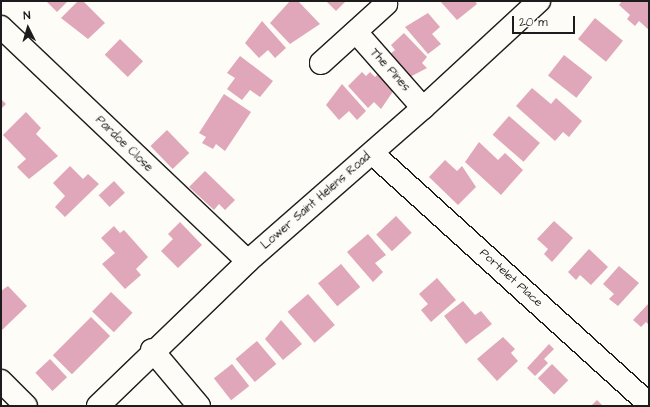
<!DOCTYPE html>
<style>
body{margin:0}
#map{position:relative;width:650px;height:407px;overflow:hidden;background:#fdfcf7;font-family:"Architects Daughter",sans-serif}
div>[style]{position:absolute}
.building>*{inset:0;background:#dfa7b9;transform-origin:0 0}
.roads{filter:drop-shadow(1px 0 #1c1c1c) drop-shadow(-1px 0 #1c1c1c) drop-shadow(0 1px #1c1c1c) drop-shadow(0 -1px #1c1c1c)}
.minor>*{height:22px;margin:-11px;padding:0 11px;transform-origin:11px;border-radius:11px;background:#fdfcf7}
span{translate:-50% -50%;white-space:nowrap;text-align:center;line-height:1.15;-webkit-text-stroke:3px #fdfcf7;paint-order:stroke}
.street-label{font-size:12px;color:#1c1c1c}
.frame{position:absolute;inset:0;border:2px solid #1c1c1c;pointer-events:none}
.north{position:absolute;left:8px;top:8px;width:40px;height:40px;-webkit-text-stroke:3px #fdfcf7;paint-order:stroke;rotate:355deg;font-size:11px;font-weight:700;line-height:16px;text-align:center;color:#1c1c1c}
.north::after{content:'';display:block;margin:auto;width:14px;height:18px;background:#1c1c1c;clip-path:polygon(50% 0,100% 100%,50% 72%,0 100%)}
.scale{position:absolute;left:512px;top:16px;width:63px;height:18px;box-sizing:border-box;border:2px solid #1c1c1c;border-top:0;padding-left:5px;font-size:12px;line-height:14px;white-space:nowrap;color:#1c1c1c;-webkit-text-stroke:3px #fdfcf7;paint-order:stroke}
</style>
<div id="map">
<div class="building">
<i style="clip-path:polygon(46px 1px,68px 1px,57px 12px)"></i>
<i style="clip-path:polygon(78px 1px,83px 1px,105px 23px,88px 39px,61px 18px)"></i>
<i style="clip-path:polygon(290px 1px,298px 1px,320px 24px,290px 44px,270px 23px)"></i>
<i style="clip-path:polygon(326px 1px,346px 1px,336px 11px)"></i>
<i style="clip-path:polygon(440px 1px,475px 1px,477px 4px,457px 20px)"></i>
<i style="clip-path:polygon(622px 1px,649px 1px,649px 30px,639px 21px,635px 26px,627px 19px,630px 15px,619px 5px)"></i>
<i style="clip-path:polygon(428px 13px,440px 27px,432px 34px,441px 44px,428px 54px,405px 27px)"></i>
<i style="left:595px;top:18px;width:36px;height:27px;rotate:39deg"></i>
<i style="clip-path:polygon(262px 21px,286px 48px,275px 58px,268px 50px,259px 58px,245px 43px)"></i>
<i style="clip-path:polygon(404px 33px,427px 57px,422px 63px,427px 68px,408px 78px,388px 56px,395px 50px,391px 45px)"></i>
<i style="left:120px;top:39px;width:32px;height:22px;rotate:44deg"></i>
<i style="left:564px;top:55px;width:36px;height:26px;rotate:38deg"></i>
<i style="clip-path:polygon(240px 56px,273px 81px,260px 97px,250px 90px,242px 100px,227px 89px,235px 78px,227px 73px)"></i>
<i style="clip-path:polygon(362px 72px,366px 76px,370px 72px,375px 77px,379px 73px,394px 90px,381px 109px,374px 102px,368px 108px,348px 86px)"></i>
<i style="clip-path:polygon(342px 84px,366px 111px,357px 120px,349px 111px,339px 120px,326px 105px)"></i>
<i style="clip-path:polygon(532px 88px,551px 104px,556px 98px,582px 121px,569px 137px,563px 132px,555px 141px,516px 106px)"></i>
<i style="clip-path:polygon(224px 94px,251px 112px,225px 151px,216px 144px,213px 149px,202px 143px,206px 137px,199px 133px)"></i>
<i style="clip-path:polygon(1px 99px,6px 104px,1px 109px)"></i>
<i style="clip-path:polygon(26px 112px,41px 128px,36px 134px,58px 156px,29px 179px,17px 167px,26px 159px,3px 135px)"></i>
<i style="left:509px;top:116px;width:41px;height:25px;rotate:41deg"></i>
<i style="left:167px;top:130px;width:32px;height:23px;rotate:46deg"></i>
<i style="clip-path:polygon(479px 142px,498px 160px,505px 153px,523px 170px,501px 195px,465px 162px)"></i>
<i style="clip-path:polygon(445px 160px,457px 171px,462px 166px,476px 187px,458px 205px,429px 177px)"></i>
<i style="clip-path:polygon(70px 166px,83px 179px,88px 174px,99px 184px,65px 217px,55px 207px,65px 196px,53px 183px)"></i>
<i style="clip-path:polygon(205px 171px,235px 200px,225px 210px,219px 204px,214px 210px,189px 187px)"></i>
<i style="left:114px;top:181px;width:16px;height:21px;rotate:47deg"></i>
<i style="left:396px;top:216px;width:23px;height:27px;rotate:47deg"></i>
<i style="clip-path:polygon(554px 221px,573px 238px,552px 262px,544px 254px,548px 249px,537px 239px)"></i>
<i style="clip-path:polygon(180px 222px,202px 245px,178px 268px,161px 251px,173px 239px,168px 234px)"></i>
<i style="clip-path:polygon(114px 226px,120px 233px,124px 230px,148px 257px,136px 269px,141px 275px,125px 289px,102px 264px,115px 253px,101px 238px)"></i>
<i style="clip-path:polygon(368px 234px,386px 255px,375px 263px,383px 272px,373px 282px,347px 252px)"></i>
<i style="clip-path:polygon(589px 249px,608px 267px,591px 285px,580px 275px,576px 280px,568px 272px)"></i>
<i style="left:341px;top:264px;width:30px;height:30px;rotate:50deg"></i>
<i style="clip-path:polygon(619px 266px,639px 283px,618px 306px,609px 299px,614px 294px,603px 284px)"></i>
<i style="clip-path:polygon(437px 278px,456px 300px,431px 322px,421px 310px,428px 304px,419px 294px)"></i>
<i style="clip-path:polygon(8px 286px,27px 306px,1px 331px,1px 291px)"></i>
<i style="left:111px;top:292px;width:30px;height:27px;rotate:44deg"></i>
<i style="left:308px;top:294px;width:41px;height:27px;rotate:49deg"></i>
<i style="clip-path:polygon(463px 301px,475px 315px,481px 311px,492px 324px,466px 344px,444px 316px)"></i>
<i style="clip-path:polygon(649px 303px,649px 325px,646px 322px,641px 327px,633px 320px)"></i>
<i style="left:91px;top:317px;width:27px;height:54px;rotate:45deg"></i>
<i style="clip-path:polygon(281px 320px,302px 344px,283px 360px,265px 339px)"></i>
<i style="clip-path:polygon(503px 337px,515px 349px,511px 353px,518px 361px,497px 381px,477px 359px)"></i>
<i style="left:257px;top:341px;width:30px;height:28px;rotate:50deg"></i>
<i style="clip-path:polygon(549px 344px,554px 349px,544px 359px,548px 363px,535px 376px,527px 368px)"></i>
<i style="left:50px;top:359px;width:25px;height:20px;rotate:47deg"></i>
<i style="left:232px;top:364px;width:28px;height:23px;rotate:52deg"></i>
<i style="left:552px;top:364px;width:23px;height:20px;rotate:45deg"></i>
<i style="clip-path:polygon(597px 400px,603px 406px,591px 406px)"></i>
</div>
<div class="roads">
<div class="minor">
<i style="left:1px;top:27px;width:340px;rotate:43.5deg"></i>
<i style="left:356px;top:32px;width:101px;rotate:48.6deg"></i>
<i style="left:321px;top:63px;width:88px;rotate:-42.2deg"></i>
<i style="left:372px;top:153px;width:374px;rotate:42.2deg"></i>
<i style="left:152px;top:350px;width:73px;rotate:50deg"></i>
<i style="left:1px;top:381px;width:35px;rotate:45deg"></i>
<i style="left:98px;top:406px;width:209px;rotate:-44deg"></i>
<i style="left:248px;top:261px;width:232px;rotate:-41.2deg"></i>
<i style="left:423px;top:108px;width:158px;rotate:-42.7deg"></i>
</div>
</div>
<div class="street-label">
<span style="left:390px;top:70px;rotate:48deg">The Pines</span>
<span style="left:124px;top:144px;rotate:44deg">Pardoe Close</span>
<span style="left:316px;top:201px;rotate:-41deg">Lower Saint Helens Road</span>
<span style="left:511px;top:278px;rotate:42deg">Portelet Place</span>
</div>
<div class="frame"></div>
<div class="north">N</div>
<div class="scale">20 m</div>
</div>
